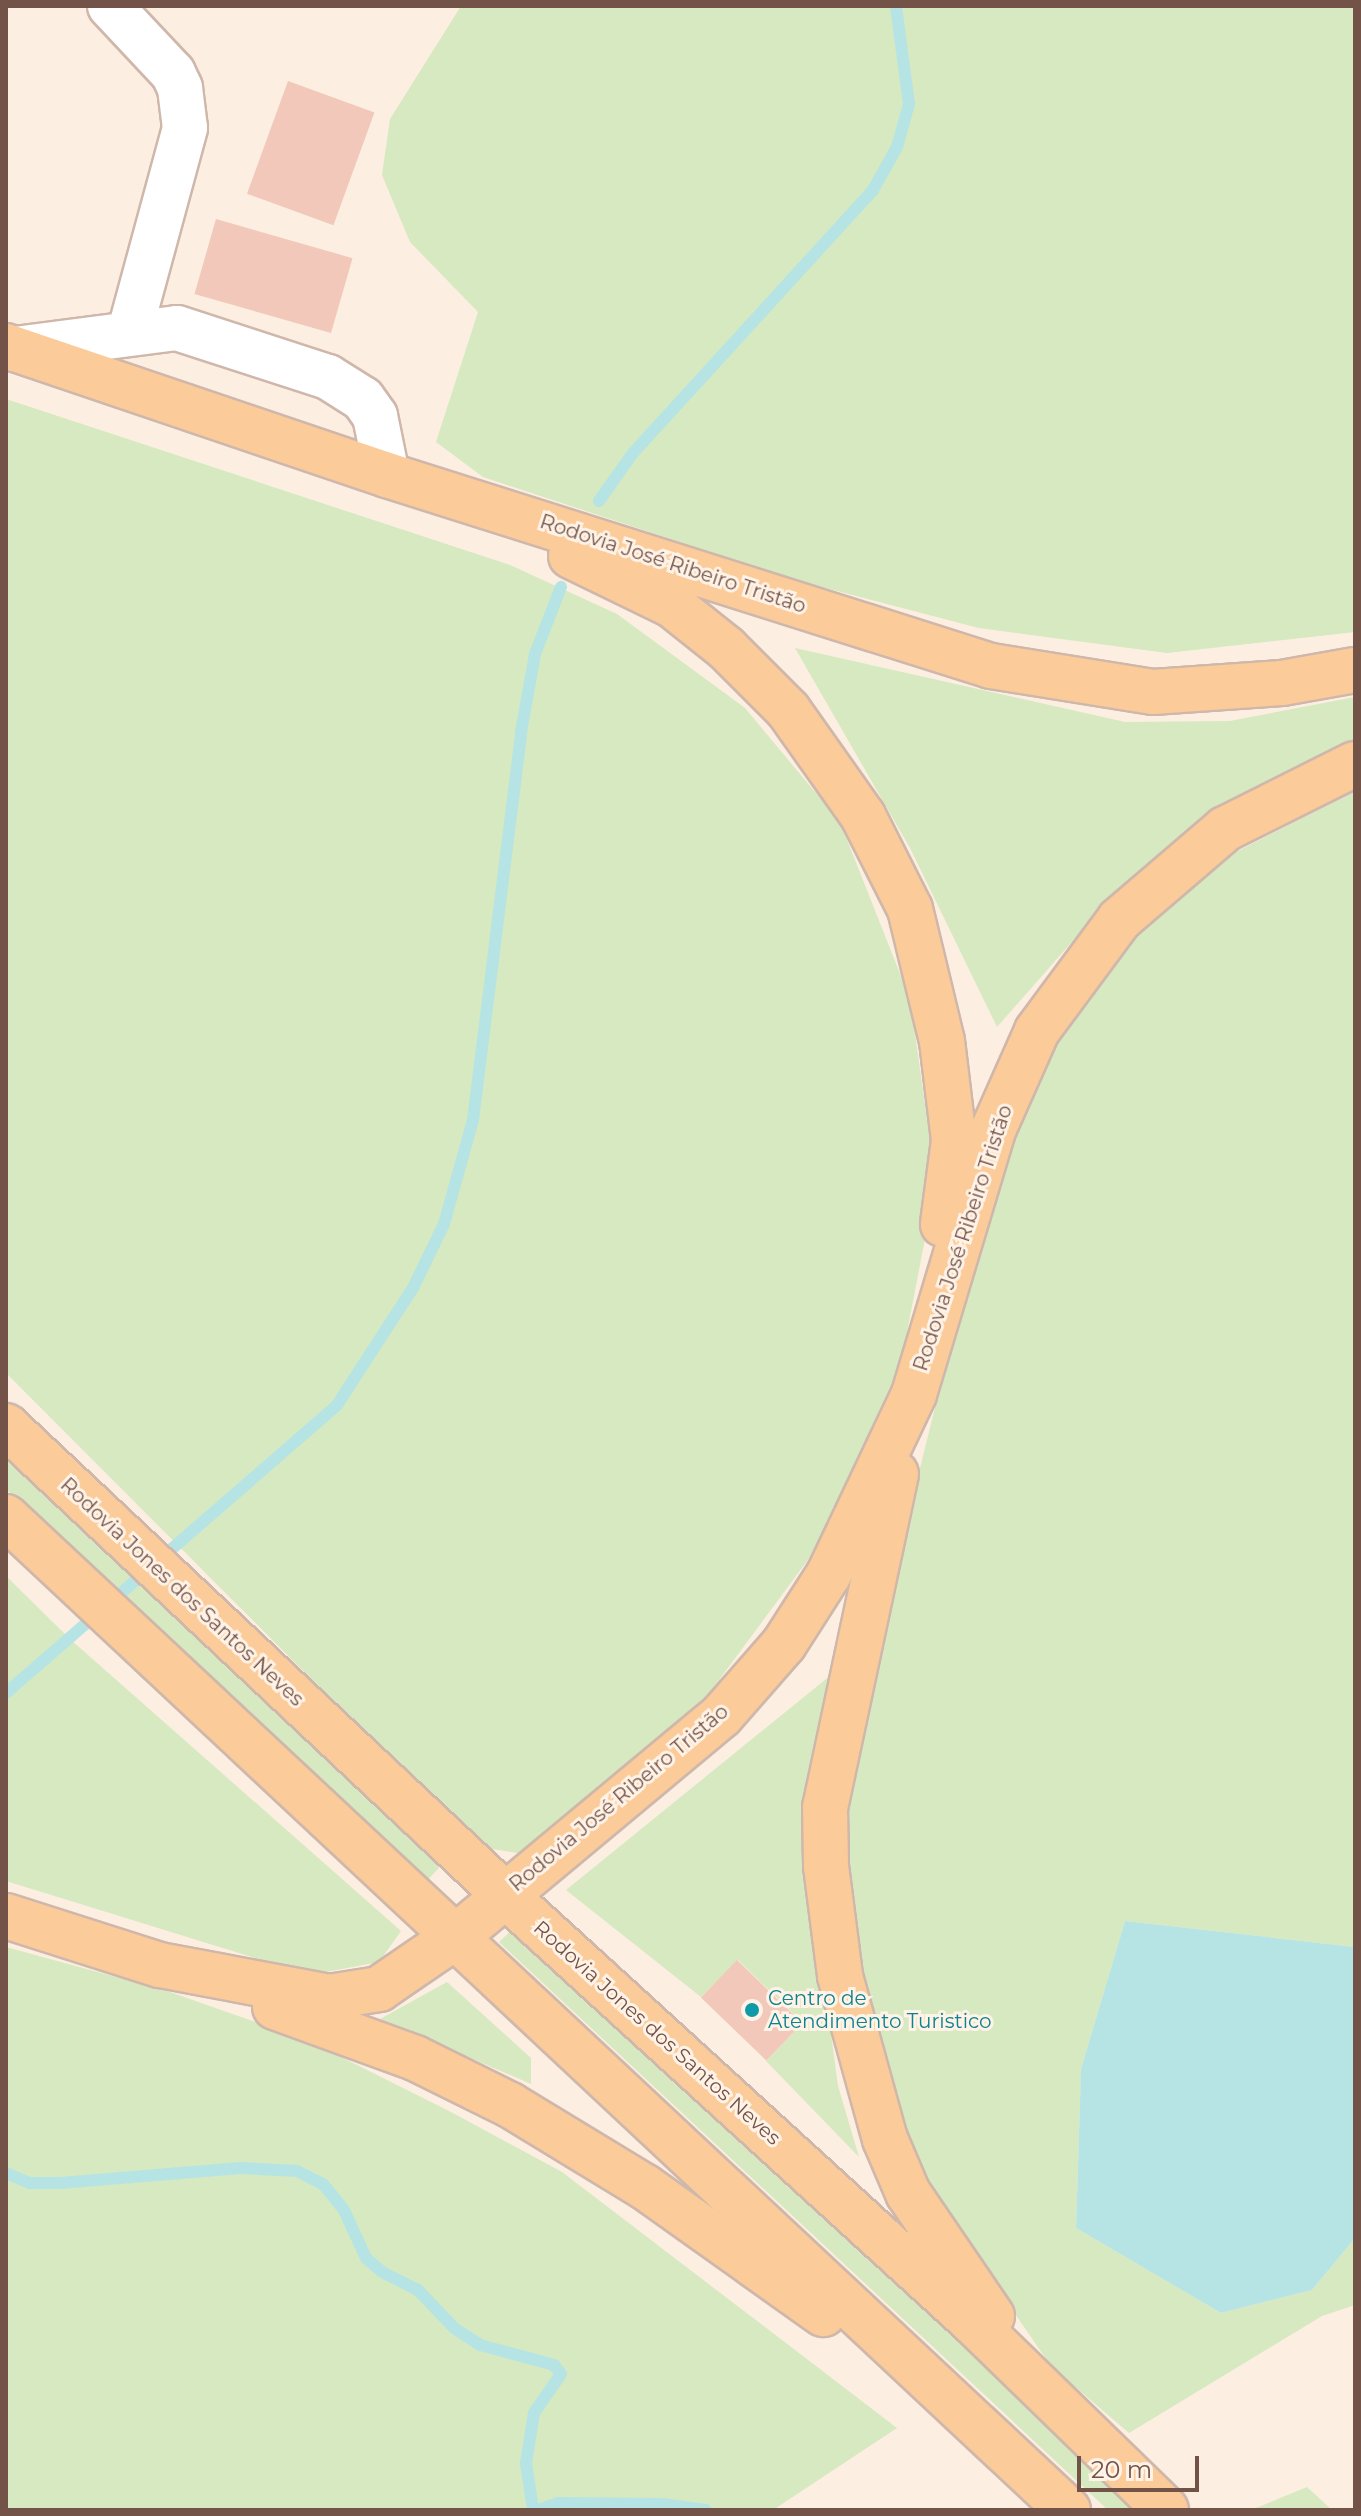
<!DOCTYPE html>
<meta charset="utf-8">
<style>
body{margin:0}
#map{position:relative;width:1361px;height:2516px;overflow:hidden;background:#fceee1;font-family:Montserrat,sans-serif}
div>[style]{position:absolute}
.green>*{inset:0;background:#d6e9c0;transform-origin:0 0}
.water>*{inset:0;background:#b6e4e5}
.stream>*{height:12px;margin:-6px;padding:0 6px;transform-origin:6px;border-radius:6px;background:#b6e4e5}
.building>*{inset:0;background:#f1c8b9;transform-origin:0 0}
.roads{filter:drop-shadow(2px 0 #cfb7ab) drop-shadow(-2px 0 #cfb7ab) drop-shadow(0 2px #cfb7ab) drop-shadow(0 -2px #cfb7ab)}
.minor>*{height:44px;margin:-22px;padding:0 22px;transform-origin:22px;border-radius:22px;background:#fff}
.major>*{height:44px;margin:-22px;padding:0 22px;transform-origin:22px;border-radius:22px;background:#fbcb99}
.dots>*{width:22px;height:22px;translate:-50% -50%;box-sizing:border-box;border:4px solid #fff3e7;border-radius:50%}
span{translate:-50% -50%;white-space:nowrap;text-align:center;line-height:1.15;-webkit-text-stroke:6px #fff3e7;paint-order:stroke}
.street-label{font-size:20px;color:#735248}
.culture-label{font-size:20px;color:#0d838f}
.left{translate:0 -50%;text-align:left}
.frame{position:absolute;inset:0;border:8px solid #735248;pointer-events:none}
.scale{position:absolute;left:1077px;top:2456px;width:122px;height:36px;box-sizing:border-box;border:4px solid #735248;border-top:0;padding-left:10px;font-size:24px;line-height:28px;white-space:nowrap;color:#735248;-webkit-text-stroke:6px #fff3e7;paint-order:stroke}
</style>
<div id="map">
<div class="green">
<i style="clip-path:polygon(461px 6px,1355px 6px,1355px 632px,1167px 653px,979px 628px,795px 580px,483px 477px,436px 442px,478px 312px,410px 242px,382px 175px,390px 119px)"></i>
<i style="clip-path:polygon(6px 399px,510px 565px,617px 614px,745px 708px,840px 822px,910px 999px,936px 1182px,901px 1363px,813px 1553px,710px 1692px,530px 1855px,479px 1847px,6px 1373px)"></i>
<i style="clip-path:polygon(795px 648px,1125px 722px,1230px 721px,1355px 697px,1355px 747px,1155px 863px,1084px 928px,997px 1027px,910px 848px)"></i>
<i style="clip-path:polygon(1355px 791px,1355px 1947px,1125px 1921px,1081px 2069px,1076px 2228px,1221px 2313px,1312px 2290px,1355px 2238px,1355px 2305px,1322px 2316px,1129px 2433px,1051px 2366px,948px 2217px,888px 2100px,858px 1963px,844px 1819px,854px 1735px,971px 1262px,1008px 1132px,1057px 1035px,1112px 953px,1191px 875px)"></i>
<i style="left:6px;top:1448px;width:603px;height:30px;rotate:43deg"></i>
<i style="clip-path:polygon(6px 1576px,71px 1640px,401px 1931px,379px 1962px,310px 1975px,6px 1881px)"></i>
<i style="clip-path:polygon(831px 1675px,804px 1832px,838px 2086px,859px 2157px,766px 2061px,803px 2023px,738px 1960px,701px 1997px,566px 1890px)"></i>
<i style="clip-path:polygon(514px 1928px,916px 2299px,1138px 2510px,1108px 2510px,499px 1942px)"></i>
<i style="clip-path:polygon(6px 1947px,167px 1991px,309px 2041px,451px 2112px,562px 2172px,897px 2428px,773px 2510px,6px 2510px)"></i>
<i style="clip-path:polygon(447px 1982px,531px 2058px,531px 2084px,380px 2019px)"></i>
<i style="clip-path:polygon(1307px 2487px,1332px 2510px,1251px 2510px)"></i>
</div>
<div class="water">
<i style="clip-path:polygon(1125px 1921px,1355px 1947px,1355px 2238px,1312px 2290px,1221px 2313px,1076px 2228px,1081px 2069px)"></i>
</div>
<div class="stream">
<i style="left:599px;top:501px;width:59px;rotate:-54.7deg"></i>
<i style="left:633px;top:453px;width:356px;rotate:-47.6deg"></i>
<i style="left:873px;top:190px;width:49px;rotate:-60.8deg"></i>
<i style="left:897px;top:147px;width:45px;rotate:-74.4deg"></i>
<i style="left:909px;top:104px;width:99px;rotate:-97.6deg"></i>
<i style="left:6px;top:1693px;width:439px;rotate:-41deg"></i>
<i style="left:337px;top:1405px;width:140px;rotate:-57deg"></i>
<i style="left:413px;top:1288px;width:71px;rotate:-64.2deg"></i>
<i style="left:444px;top:1224px;width:108px;rotate:-74.4deg"></i>
<i style="left:473px;top:1120px;width:391px;rotate:-82.9deg"></i>
<i style="left:521px;top:732px;width:79px;rotate:-79.8deg"></i>
<i style="left:535px;top:654px;width:72px;rotate:-68.8deg"></i>
<i style="left:6px;top:2173px;width:26px;rotate:23deg"></i>
<i style="left:30px;top:2183px;width:30px"></i>
<i style="left:60px;top:2183px;width:182px;rotate:-4.7deg"></i>
<i style="left:241px;top:2168px;width:56px;rotate:3.1deg"></i>
<i style="left:297px;top:2171px;width:29px;rotate:27deg"></i>
<i style="left:323px;top:2184px;width:33px;rotate:51deg"></i>
<i style="left:344px;top:2210px;width:53px;rotate:65.4deg"></i>
<i style="left:366px;top:2258px;width:21px;rotate:41deg"></i>
<i style="left:382px;top:2272px;width:40px;rotate:26.6deg"></i>
<i style="left:418px;top:2290px;width:52px;rotate:46.5deg"></i>
<i style="left:454px;top:2328px;width:31px;rotate:33deg"></i>
<i style="left:480px;top:2345px;width:77px;rotate:15.1deg"></i>
<i style="left:554px;top:2365px;width:11px;rotate:52deg"></i>
<i style="left:561px;top:2374px;width:47px;rotate:124.7deg"></i>
<i style="left:534px;top:2413px;width:51px;rotate:99.1deg"></i>
<i style="left:526px;top:2463px;width:48px;rotate:81.5deg"></i>
<i style="left:538px;top:2510px;width:21px;rotate:-19deg"></i>
<i style="left:558px;top:2503px;width:104px;rotate:0.6deg"></i>
<i style="left:662px;top:2504px;width:44px;rotate:7.8deg"></i>
</div>
<div class="building">
<i style="left:288px;top:81px;width:92px;height:120px;rotate:20deg"></i>
<i style="left:216px;top:219px;width:142px;height:78px;rotate:16deg"></i>
<i style="left:737px;top:1960px;width:91px;height:52px;rotate:44deg"></i>
</div>
<div class="roads">
<div class="minor">
<i style="left:110px;top:6px;width:92px;rotate:46.8deg"></i>
<i style="left:173px;top:73px;width:17px;rotate:65deg"></i>
<i style="left:180px;top:88px;width:40px;rotate:82.9deg"></i>
<i style="left:185px;top:128px;width:210px;rotate:105.2deg"></i>
<i style="left:15px;top:349px;width:163px;rotate:-7.4deg"></i>
<i style="left:177px;top:328px;width:159px;rotate:18deg"></i>
<i style="left:328px;top:377px;width:41px;rotate:32.2deg"></i>
<i style="left:363px;top:399px;width:21px;rotate:55deg"></i>
<i style="left:375px;top:416px;width:60px;rotate:78.5deg"></i>
</div>
<div class="major">
<i style="left:6px;top:346px;width:402px;rotate:18.7deg"></i>
<i style="left:387px;top:475px;width:633px;rotate:17.55deg"></i>
<i style="left:991px;top:666px;width:164px;rotate:9.1deg"></i>
<i style="left:1153px;top:692px;width:129px;rotate:-4deg"></i>
<i style="left:1282px;top:683px;width:74px;rotate:-10.1deg"></i>
<i style="left:571px;top:556px;width:112px;rotate:25.9deg"></i>
<i style="left:672px;top:605px;width:69px;rotate:38.5deg"></i>
<i style="left:726px;top:648px;width:88px;rotate:45deg"></i>
<i style="left:788px;top:710px;width:130px;rotate:54.7deg"></i>
<i style="left:863px;top:816px;width:104px;rotate:63.2deg"></i>
<i style="left:910px;top:909px;width:136px;rotate:76.4deg"></i>
<i style="left:942px;top:1041px;width:100px;rotate:83.1deg"></i>
<i style="left:954px;top:1140px;width:85px;rotate:97.5deg"></i>
<i style="left:6px;top:1426px;width:685px;rotate:43.22deg"></i>
<i style="left:505px;top:1895px;width:634px;rotate:42.38deg"></i>
<i style="left:973px;top:2322px;width:269px;rotate:44.2deg"></i>
<i style="left:896px;top:1474px;width:340px;rotate:102deg"></i>
<i style="left:825px;top:1807px;width:59px;rotate:89deg"></i>
<i style="left:826px;top:1866px;width:111px;rotate:82.7deg"></i>
<i style="left:840px;top:1976px;width:169px;rotate:74.6deg"></i>
<i style="left:885px;top:2139px;width:59px;rotate:66.9deg"></i>
<i style="left:908px;top:2193px;width:149px;rotate:55.7deg"></i>
<i style="left:6px;top:1517px;width:1454px;rotate:43.08deg"></i>
<i style="left:6px;top:1916px;width:162px;rotate:17.7deg"></i>
<i style="left:160px;top:1965px;width:172px;rotate:10.7deg"></i>
<i style="left:329px;top:1997px;width:51px;rotate:-9.1deg"></i>
<i style="left:379px;top:1989px;width:96px;rotate:-34.4deg"></i>
<i style="left:458px;top:1935px;width:342px;rotate:-39.8deg"></i>
<i style="left:721px;top:1716px;width:96px;rotate:-48.8deg"></i>
<i style="left:784px;top:1644px;width:83px;rotate:-57.3deg"></i>
<i style="left:829px;top:1574px;width:199px;rotate:-64.7deg"></i>
<i style="left:914px;top:1394px;width:278px;rotate:-73.3deg"></i>
<i style="left:994px;top:1128px;width:106px;rotate:-66.1deg"></i>
<i style="left:1037px;top:1031px;width:138px;rotate:-53.5deg"></i>
<i style="left:1119px;top:920px;width:140px;rotate:-40.6deg"></i>
<i style="left:1225px;top:829px;width:145px;rotate:-26.6deg"></i>
<i style="left:275px;top:2007px;width:149px;rotate:20deg"></i>
<i style="left:415px;top:2058px;width:106px;rotate:26.3deg"></i>
<i style="left:510px;top:2105px;width:158px;rotate:31.3deg"></i>
<i style="left:645px;top:2187px;width:219px;rotate:35.5deg"></i>
</div>
</div>
<div class="dots">
<i style="left:752px;top:2010px;background:#0f9aa8"></i>
</div>
<div class="street-label">
<span style="left:673px;top:564px;rotate:18deg">Rodovia José Ribeiro Tristão</span>
<span style="left:963px;top:1238px;rotate:-72deg">Rodovia José Ribeiro Tristão</span>
<span style="left:182px;top:1592px;rotate:43deg">Rodovia Jones dos Santos Neves</span>
<span style="left:619px;top:1798px;rotate:-40deg">Rodovia José Ribeiro Tristão</span>
<span style="left:657px;top:2033px;rotate:42deg">Rodovia Jones dos Santos Neves</span>
</div>
<div class="culture-label">
<span class="left" style="left:768px;top:2010px">Centro de<br>Atendimento Turistico</span>
</div>
<div class="frame"></div>
<div class="scale">20 m</div>
</div>
